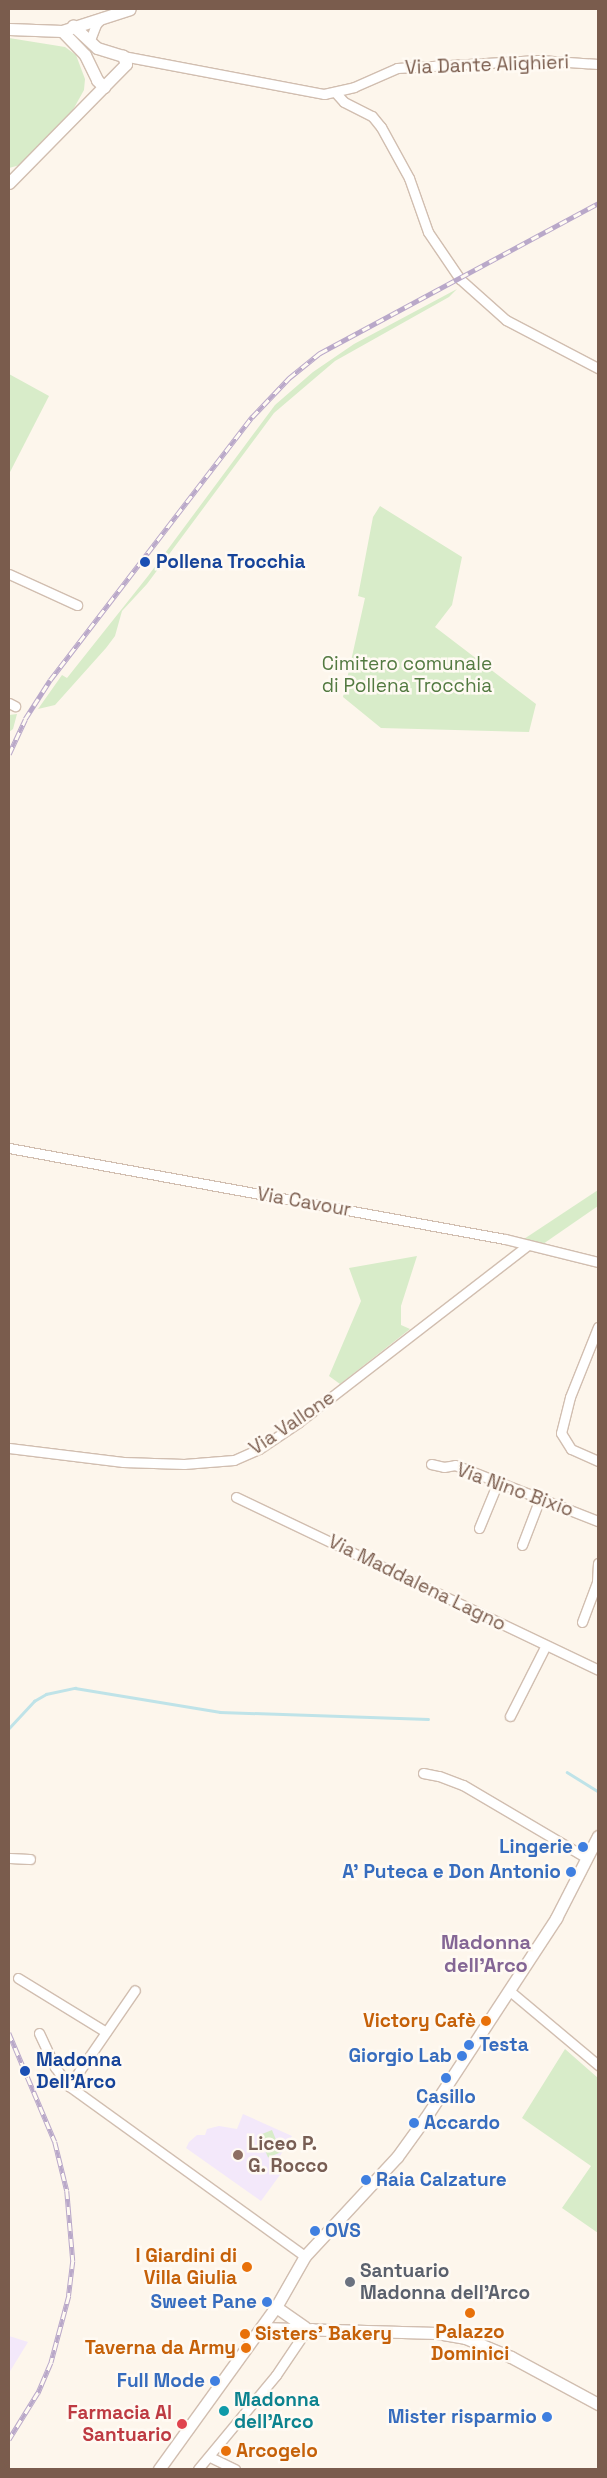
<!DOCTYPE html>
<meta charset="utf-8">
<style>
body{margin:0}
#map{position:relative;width:607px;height:2478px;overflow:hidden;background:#fdf6ec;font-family:"Space Grotesk",sans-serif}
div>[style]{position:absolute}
.education>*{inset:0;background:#f3e8fa}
.green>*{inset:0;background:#d8ecc9;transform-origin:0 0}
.stream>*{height:2.5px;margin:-1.25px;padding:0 1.25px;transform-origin:1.25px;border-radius:1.25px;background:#bfe3e8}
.roads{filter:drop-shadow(1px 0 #d1beb0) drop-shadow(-1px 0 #d1beb0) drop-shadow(0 1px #d1beb0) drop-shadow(0 -1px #d1beb0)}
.street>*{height:9px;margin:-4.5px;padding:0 4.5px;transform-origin:4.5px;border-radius:4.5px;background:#fff}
.secondary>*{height:11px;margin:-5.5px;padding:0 5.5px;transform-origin:5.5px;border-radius:5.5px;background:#fff}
.rail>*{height:4.5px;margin-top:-2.25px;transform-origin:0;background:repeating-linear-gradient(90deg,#fffaf3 0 8px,#b9a8c9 0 16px);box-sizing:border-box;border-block:1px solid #b9a8c9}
.dots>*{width:14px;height:14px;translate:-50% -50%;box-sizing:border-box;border:2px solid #fffaf3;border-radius:50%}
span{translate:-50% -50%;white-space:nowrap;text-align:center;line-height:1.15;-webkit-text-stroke:5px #fffaf3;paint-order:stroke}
.street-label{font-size:19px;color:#7a5c4d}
.transit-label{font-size:19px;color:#164399;font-weight:700}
.left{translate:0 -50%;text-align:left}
.park-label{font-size:19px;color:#537a41}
.shop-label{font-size:19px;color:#366cbe;font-weight:700}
.right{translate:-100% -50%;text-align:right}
.food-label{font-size:19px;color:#c56008;font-weight:700}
.education-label{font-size:19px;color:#785e54;font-weight:700}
.worship-label{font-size:19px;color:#5b616d;font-weight:700}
.culture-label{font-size:19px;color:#0d838f;font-weight:700}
.health-label{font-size:19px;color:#be3a42;font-weight:700}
.neighbourhood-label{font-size:20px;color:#846695;font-weight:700}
.frame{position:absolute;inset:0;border:10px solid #7a5c4d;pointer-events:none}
</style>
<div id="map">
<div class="education">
<i style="clip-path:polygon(243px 2114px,292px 2136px,277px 2161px,285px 2168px,261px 2201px,186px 2148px,189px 2142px,197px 2135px,205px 2135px,207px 2129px,219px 2126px,237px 2129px)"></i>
<i style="clip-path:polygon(9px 2336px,28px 2342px,9px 2373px)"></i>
</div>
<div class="green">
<i style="clip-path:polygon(9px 38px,65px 47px,76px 55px,85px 79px,84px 90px,69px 117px,20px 165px,9px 168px)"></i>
<i style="clip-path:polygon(457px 289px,449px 297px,335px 361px,274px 413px,147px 584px,122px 611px,115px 636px,106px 648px,55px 705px,38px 709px,62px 675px,67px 678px,148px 576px,275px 405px,313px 372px,354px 344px)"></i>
<i style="clip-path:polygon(9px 374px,49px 396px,9px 474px)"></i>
<i style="clip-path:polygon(380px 506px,462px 557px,452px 605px,435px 627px,536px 704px,529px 732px,381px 728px,343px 697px,365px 598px,358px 596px,373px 517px)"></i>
<i style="clip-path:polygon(17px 714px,13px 729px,9px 732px,9px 715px)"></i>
<i style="clip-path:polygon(598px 1190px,598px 1206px,543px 1244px,524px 1239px)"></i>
<i style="clip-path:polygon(417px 1256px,401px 1306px,401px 1325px,410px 1329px,340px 1384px,329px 1376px,361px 1301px,349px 1268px)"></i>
<i style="clip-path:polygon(565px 2049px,598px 2078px,598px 2233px,562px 2208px,591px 2166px,522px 2118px)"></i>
<i style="left:272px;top:2130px;width:24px;height:14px;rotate:68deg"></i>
</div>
<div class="stream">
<i style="left:9px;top:1728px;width:37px;rotate:-47deg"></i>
<i style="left:34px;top:1701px;width:14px;rotate:-30deg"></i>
<i style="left:46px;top:1694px;width:30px;rotate:-12deg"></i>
<i style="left:75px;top:1688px;width:147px;rotate:9.4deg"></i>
<i style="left:220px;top:1712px;width:208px;rotate:1.9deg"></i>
<i style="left:567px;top:1772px;width:36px;rotate:32deg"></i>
</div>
<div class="roads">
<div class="street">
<i style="left:90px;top:40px;width:17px;rotate:-69deg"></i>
<i style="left:96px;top:24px;width:10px;rotate:-45deg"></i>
<i style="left:123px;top:56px;width:205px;rotate:10.7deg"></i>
<i style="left:324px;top:94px;width:31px;rotate:-13deg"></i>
<i style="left:354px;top:87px;width:47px;rotate:-23.8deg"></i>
<i style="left:397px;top:68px;width:142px;rotate:-3.2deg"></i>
<i style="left:539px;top:60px;width:59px;rotate:3.9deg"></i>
<i style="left:335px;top:92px;width:13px;rotate:48deg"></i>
<i style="left:344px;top:102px;width:31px;rotate:27deg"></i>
<i style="left:372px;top:116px;width:14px;rotate:51deg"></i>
<i style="left:381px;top:127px;width:58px;rotate:61.2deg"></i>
<i style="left:409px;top:178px;width:57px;rotate:70.6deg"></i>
<i style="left:428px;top:232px;width:57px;rotate:55.8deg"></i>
<i style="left:460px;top:279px;width:62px;rotate:41.7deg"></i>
<i style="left:506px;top:320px;width:104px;rotate:27.6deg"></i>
<i style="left:9px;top:574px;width:75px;rotate:24.5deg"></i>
<i style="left:9px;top:703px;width:7px;rotate:27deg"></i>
<i style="left:9px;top:1148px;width:504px;rotate:10.4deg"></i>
<i style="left:505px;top:1239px;width:96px;rotate:13.9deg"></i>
<i style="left:598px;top:1327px;width:75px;rotate:111.8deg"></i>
<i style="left:570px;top:1397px;width:37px;rotate:104deg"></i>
<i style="left:561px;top:1433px;width:19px;rotate:58deg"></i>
<i style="left:571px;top:1449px;width:30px;rotate:24deg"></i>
<i style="left:9px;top:1448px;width:115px;rotate:7deg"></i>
<i style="left:123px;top:1462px;width:61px;rotate:1.9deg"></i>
<i style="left:184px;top:1464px;width:50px;rotate:-4.6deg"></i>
<i style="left:234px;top:1460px;width:27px;rotate:-24deg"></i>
<i style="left:259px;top:1449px;width:48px;rotate:-34deg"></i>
<i style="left:299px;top:1422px;width:289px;rotate:-37.7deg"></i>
<i style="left:431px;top:1464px;width:13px;rotate:13deg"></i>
<i style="left:444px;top:1467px;width:11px;rotate:-10deg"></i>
<i style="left:455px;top:1465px;width:154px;rotate:21.4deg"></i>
<i style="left:236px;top:1497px;width:401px;rotate:25.5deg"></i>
<i style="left:479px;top:1528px;width:50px;rotate:-67.6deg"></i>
<i style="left:522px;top:1545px;width:50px;rotate:-69deg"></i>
<i style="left:582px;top:1622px;width:43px;rotate:-69.4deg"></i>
<i style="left:597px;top:1582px;width:19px;rotate:-87deg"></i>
<i style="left:510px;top:1716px;width:77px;rotate:-63.1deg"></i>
<i style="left:423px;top:1773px;width:16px;rotate:11deg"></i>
<i style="left:439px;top:1776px;width:26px;rotate:21deg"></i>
<i style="left:463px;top:1785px;width:144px;rotate:30.5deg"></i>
<i style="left:9px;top:1858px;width:21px;rotate:3deg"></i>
<i style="left:18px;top:1978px;width:103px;rotate:31.5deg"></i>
<i style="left:511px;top:1992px;width:114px;rotate:40deg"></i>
<i style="left:39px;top:2033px;width:38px;rotate:65deg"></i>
<i style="left:55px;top:2067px;width:24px;rotate:54deg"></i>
<i style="left:69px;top:2086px;width:291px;rotate:35.8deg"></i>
<i style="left:69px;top:2086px;width:116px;rotate:-55.5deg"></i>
<i style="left:210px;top:2457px;width:28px;rotate:26deg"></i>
<i style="left:198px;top:2469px;width:122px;rotate:-50.3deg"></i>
<i style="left:276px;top:2375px;width:52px;rotate:-56deg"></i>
<i style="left:305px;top:2332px;width:8px;rotate:-30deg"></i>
</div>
<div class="secondary">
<i style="left:9px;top:29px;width:53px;rotate:2.2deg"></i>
<i style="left:62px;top:31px;width:71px;rotate:-17.9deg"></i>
<i style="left:62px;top:31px;width:33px;rotate:46deg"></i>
<i style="left:85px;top:55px;width:28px;rotate:64deg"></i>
<i style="left:97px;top:80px;width:10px;rotate:45deg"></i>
<i style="left:9px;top:183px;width:167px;rotate:-45.5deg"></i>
<i style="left:126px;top:64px;width:9px;rotate:-111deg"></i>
<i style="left:123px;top:56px;width:27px;rotate:-163deg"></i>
<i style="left:97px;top:48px;width:33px;rotate:-137deg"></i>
<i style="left:276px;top:2307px;width:35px;rotate:35deg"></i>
<i style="left:261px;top:2328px;width:176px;rotate:1.6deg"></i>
<i style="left:437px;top:2333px;width:28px;rotate:10deg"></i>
<i style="left:465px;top:2338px;width:50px;rotate:22.4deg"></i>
<i style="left:511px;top:2357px;width:99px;rotate:28.4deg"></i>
<i style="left:159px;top:2469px;width:200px;rotate:-54.2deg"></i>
<i style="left:276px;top:2307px;width:59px;rotate:-60.4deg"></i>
<i style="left:305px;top:2256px;width:135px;rotate:-47.1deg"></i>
<i style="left:397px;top:2157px;width:49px;rotate:-54.1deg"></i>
<i style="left:426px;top:2117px;width:238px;rotate:-56.8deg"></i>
<i style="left:556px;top:1918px;width:92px;rotate:-62.9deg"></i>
</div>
</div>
<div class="rail">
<i style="left:9px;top:754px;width:38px;rotate:-65deg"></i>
<i style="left:25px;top:719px;width:46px;rotate:-57.3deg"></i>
<i style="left:50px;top:680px;width:332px;rotate:-52.5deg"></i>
<i style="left:252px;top:417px;width:54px;rotate:-46.5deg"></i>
<i style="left:289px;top:378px;width:40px;rotate:-39deg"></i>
<i style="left:320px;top:353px;width:316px;rotate:-28.3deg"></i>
<i style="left:9px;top:2033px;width:118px;rotate:67.1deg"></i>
<i style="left:55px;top:2142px;width:50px;rotate:76.2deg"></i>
<i style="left:67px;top:2191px;width:70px;rotate:85.1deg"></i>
<i style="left:73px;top:2261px;width:35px;rotate:97deg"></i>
<i style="left:69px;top:2296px;width:69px;rotate:105deg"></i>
<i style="left:51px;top:2363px;width:33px;rotate:113deg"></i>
<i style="left:38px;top:2393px;width:55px;rotate:121.7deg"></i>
</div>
<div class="dots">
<i style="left:145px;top:562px;background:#1a4fb4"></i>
<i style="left:583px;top:1847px;background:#3f7fe0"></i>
<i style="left:571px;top:1872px;background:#3f7fe0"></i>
<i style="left:486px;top:2021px;background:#e8710a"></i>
<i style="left:469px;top:2045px;background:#3f7fe0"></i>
<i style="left:462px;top:2056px;background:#3f7fe0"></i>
<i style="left:25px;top:2071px;background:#1a4fb4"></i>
<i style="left:446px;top:2078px;background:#3f7fe0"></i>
<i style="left:414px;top:2123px;background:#3f7fe0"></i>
<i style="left:238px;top:2155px;background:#8d6e63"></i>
<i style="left:366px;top:2180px;background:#3f7fe0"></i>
<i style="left:315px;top:2231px;background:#3f7fe0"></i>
<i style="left:247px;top:2267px;background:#e8710a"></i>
<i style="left:350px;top:2282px;background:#6b7280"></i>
<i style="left:267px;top:2302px;background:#3f7fe0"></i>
<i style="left:470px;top:2313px;background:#e8710a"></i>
<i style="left:245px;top:2334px;background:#e8710a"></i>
<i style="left:246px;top:2348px;background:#e8710a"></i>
<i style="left:215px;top:2381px;background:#3f7fe0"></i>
<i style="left:224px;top:2411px;background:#0f9aa8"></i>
<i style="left:547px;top:2417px;background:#3f7fe0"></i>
<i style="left:182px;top:2424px;background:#e0444e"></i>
<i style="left:226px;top:2451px;background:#e8710a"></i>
</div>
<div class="street-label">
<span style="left:487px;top:65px;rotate:-2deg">Via Dante Alighieri</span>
<span style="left:304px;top:1202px;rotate:10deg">Via Cavour</span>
<span style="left:292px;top:1423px;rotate:-34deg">Via Vallone</span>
<span style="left:515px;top:1490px;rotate:20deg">Via Nino Bixio</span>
<span style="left:417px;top:1583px;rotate:26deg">Via Maddalena Lagno</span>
</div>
<div class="transit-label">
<span class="left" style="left:156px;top:562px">Pollena Trocchia</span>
<span class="left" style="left:36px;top:2071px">Madonna<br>Dell'Arco</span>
</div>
<div class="park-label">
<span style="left:407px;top:675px">Cimitero comunale<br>di Pollena Trocchia</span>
</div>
<div class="shop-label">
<span class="right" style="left:573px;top:1847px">Lingerie</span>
<span class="right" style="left:561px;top:1872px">A' Puteca e Don Antonio</span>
<span class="left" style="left:479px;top:2045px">Testa</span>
<span class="right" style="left:452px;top:2056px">Giorgio Lab</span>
<span style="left:446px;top:2097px">Casillo</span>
<span class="left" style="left:424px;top:2123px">Accardo</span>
<span class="left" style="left:376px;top:2180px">Raia Calzature</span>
<span class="left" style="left:325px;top:2231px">OVS</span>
<span class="right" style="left:257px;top:2302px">Sweet Pane</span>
<span class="right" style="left:205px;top:2381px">Full Mode</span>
<span class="right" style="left:537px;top:2417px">Mister risparmio</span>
</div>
<div class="food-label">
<span class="right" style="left:476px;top:2021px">Victory Cafè</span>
<span class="right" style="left:237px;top:2267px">I Giardini di<br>Villa Giulia</span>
<span style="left:470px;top:2343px">Palazzo<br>Dominici</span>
<span class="left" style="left:255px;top:2334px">Sisters' Bakery</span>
<span class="right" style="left:236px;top:2348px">Taverna da Army</span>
<span class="left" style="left:236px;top:2451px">Arcogelo</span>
</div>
<div class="education-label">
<span class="left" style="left:248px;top:2155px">Liceo P.<br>G. Rocco</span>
</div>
<div class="worship-label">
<span class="left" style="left:360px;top:2282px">Santuario<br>Madonna dell'Arco</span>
</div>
<div class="culture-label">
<span class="left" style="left:234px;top:2411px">Madonna<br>dell'Arco</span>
</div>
<div class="health-label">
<span class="right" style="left:172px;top:2424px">Farmacia Al<br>Santuario</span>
</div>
<div class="neighbourhood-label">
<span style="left:486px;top:1954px">Madonna<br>dell'Arco</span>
</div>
<div class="frame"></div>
</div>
